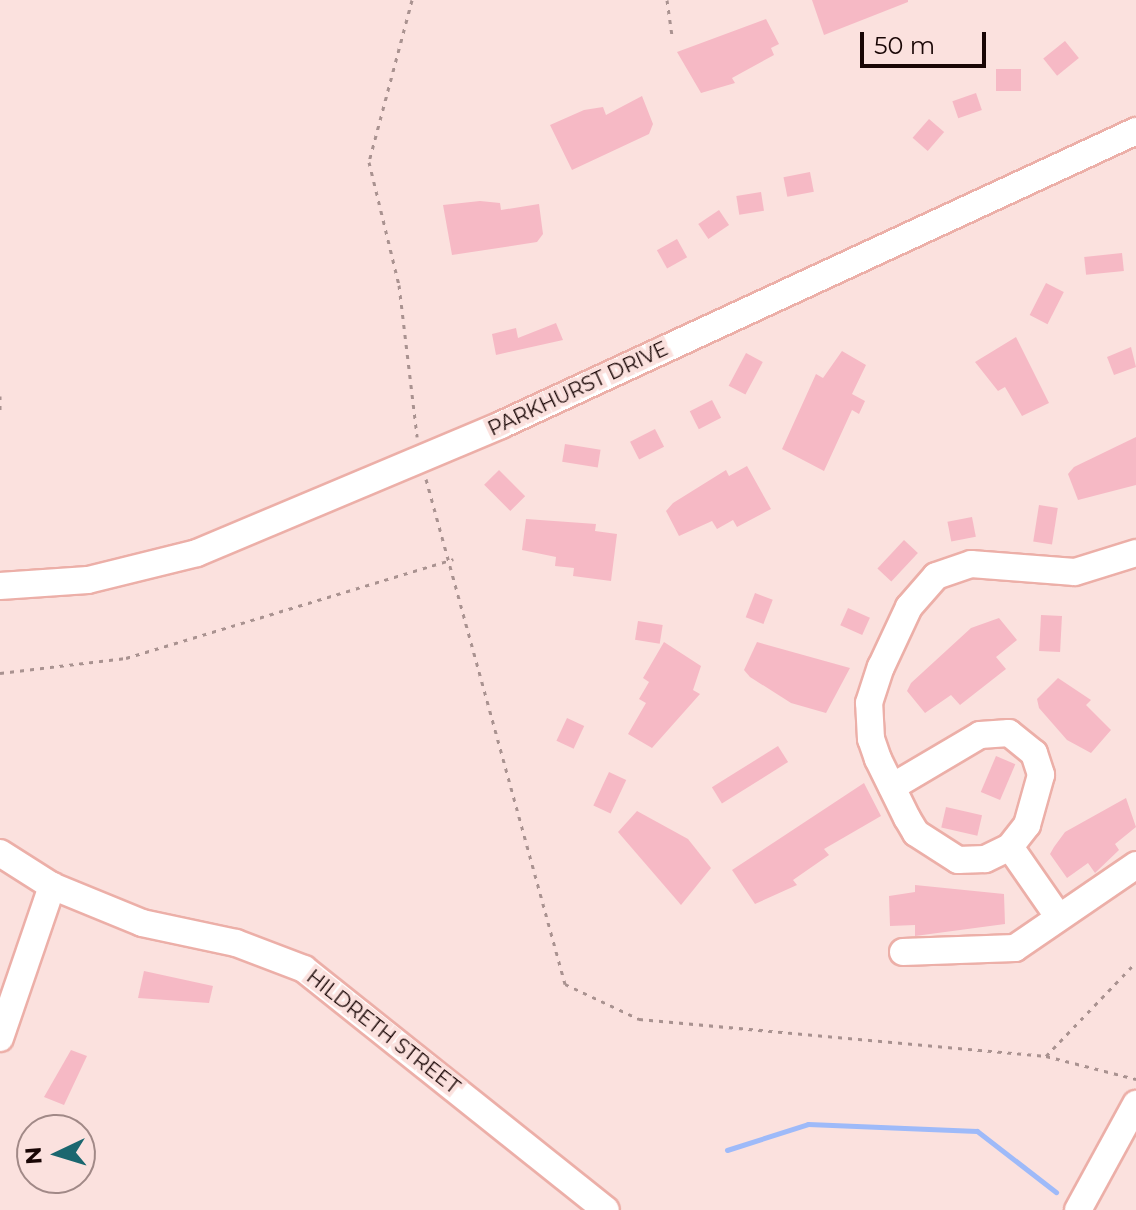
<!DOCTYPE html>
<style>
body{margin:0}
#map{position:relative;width:1136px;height:1210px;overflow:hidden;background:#fbe1de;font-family:Montserrat,sans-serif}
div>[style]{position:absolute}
.stream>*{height:5px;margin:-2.5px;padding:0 2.5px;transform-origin:2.5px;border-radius:2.5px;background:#9ebaf9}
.building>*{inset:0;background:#f6b9c5;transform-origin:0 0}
.path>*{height:3px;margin-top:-1.5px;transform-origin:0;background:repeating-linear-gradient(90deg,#a99290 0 4px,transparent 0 10px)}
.roads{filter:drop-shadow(2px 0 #ecafa8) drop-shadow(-2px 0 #ecafa8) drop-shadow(0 2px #ecafa8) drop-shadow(0 -2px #ecafa8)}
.minor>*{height:26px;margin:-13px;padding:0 13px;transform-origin:13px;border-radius:13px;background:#fff}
span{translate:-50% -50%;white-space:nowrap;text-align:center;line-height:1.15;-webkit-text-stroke:8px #fbe1de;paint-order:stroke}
.street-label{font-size:20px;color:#190605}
.north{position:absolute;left:16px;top:1114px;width:80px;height:80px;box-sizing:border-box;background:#fbe1de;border:2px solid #a18987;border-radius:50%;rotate:266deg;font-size:22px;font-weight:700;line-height:32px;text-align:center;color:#190605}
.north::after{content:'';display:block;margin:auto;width:28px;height:36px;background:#1b676f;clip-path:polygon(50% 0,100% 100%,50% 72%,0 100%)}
.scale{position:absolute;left:860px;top:32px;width:126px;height:36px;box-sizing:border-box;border:4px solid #190605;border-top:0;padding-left:10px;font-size:24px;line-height:28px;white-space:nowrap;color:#190605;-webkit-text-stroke:6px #fbe1de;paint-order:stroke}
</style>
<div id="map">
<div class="stream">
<i style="left:727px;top:1150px;width:85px;rotate:-17.8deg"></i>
<i style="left:808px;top:1124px;width:169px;rotate:2.4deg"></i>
<i style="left:977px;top:1131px;width:100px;rotate:37.7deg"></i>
</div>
<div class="building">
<i style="clip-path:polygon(812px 0,908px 0,908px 2px,824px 35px)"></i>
<i style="clip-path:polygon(766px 19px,779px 44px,771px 48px,774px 55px,732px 78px,735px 83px,701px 93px,677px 52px)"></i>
<i style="left:1065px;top:41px;width:22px;height:28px;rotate:51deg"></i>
<i style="left:996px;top:69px;width:25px;height:22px"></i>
<i style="left:976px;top:93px;width:18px;height:25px;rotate:71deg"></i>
<i style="clip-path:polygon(642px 96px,653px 124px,649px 134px,572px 170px,550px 125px,584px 110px,603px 107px,606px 115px)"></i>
<i style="left:929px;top:119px;width:20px;height:25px;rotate:41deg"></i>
<i style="left:810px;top:172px;width:20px;height:27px;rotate:79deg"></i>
<i style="left:761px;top:192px;width:19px;height:25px;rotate:81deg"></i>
<i style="clip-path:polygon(480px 201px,500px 203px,501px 210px,539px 204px,543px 234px,537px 242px,452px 255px,443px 205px)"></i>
<i style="left:719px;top:210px;width:18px;height:25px;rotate:56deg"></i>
<i style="left:677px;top:239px;width:21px;height:23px;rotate:61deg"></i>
<i style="left:1122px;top:253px;width:18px;height:38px;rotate:84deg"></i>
<i style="left:1046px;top:283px;width:20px;height:36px;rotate:27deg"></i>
<i style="clip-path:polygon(556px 323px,563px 340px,496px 355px,492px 334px,516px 328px,518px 338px)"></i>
<i style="clip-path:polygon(1016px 337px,1049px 403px,1022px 416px,1005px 387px,998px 391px,975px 362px)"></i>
<i style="clip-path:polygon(1131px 347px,1136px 367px,1114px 375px,1107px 357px)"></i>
<i style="clip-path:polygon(842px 351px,866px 365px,852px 394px,865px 401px,859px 414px,852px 410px,824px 471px,782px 449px,816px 374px,823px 378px)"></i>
<i style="left:746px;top:353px;width:19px;height:37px;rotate:28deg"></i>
<i style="left:712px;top:400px;width:20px;height:25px;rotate:63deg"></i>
<i style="left:655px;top:429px;width:20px;height:28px;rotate:63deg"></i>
<i style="clip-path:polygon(1136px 437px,1136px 485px,1078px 500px,1068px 474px,1074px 467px)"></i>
<i style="left:565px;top:444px;width:36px;height:18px;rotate:9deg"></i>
<i style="clip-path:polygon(747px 466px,771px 509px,737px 527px,733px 520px,717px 529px,712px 521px,679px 536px,666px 511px,673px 503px,726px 470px,729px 476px)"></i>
<i style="left:499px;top:470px;width:37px;height:21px;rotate:45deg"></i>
<i style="left:1039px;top:505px;width:19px;height:37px;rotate:9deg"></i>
<i style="left:972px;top:517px;width:20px;height:25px;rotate:79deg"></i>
<i style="clip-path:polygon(526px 519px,596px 524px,595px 531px,617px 534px,611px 581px,573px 576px,574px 568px,555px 566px,556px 557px,522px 550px)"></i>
<i style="left:904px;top:540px;width:19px;height:39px;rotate:43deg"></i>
<i style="left:755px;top:593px;width:19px;height:26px;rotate:21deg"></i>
<i style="left:848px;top:608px;width:24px;height:19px;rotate:24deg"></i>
<i style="left:1041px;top:615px;width:21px;height:36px;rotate:3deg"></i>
<i style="clip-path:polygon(999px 618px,1017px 640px,996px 657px,1006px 669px,960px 705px,951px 695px,925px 713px,907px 691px,911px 683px,971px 628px)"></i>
<i style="left:638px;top:621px;width:25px;height:19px;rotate:9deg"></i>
<i style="clip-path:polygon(664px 642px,701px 666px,693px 690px,700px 694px,652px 748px,628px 734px,646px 703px,639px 699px,649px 682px,643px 678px)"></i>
<i style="clip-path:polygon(757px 642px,850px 668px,826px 713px,791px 703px,750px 677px,744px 670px)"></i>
<i style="clip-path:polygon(1058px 678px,1091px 700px,1086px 705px,1111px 730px,1091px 753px,1067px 740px,1039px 708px,1037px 699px)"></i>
<i style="left:567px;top:718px;width:19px;height:25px;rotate:25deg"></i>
<i style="left:778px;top:746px;width:19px;height:78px;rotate:58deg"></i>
<i style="left:996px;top:756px;width:21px;height:39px;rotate:23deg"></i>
<i style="left:609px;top:772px;width:19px;height:37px;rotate:25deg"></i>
<i style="clip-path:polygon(864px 783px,881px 816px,824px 849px,829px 855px,793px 880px,797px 885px,755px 904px,732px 870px)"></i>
<i style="clip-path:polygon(1126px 798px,1136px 827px,1115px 844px,1119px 850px,1095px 873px,1088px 863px,1067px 878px,1050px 854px,1054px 847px,1065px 832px)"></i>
<i style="left:946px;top:807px;width:37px;height:21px;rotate:13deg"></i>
<i style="clip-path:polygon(637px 811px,688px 839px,711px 868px,681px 905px,618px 832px)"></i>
<i style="clip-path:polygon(915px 885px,1004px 894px,1005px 924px,915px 936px,915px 925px,890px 926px,889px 896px,915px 892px)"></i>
<i style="clip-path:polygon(144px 971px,213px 986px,209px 1003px,138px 998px)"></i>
<i style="clip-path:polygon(71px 1050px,87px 1056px,64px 1105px,44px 1097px)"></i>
</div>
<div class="path">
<i style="left:412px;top:0;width:168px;rotate:104.9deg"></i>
<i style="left:369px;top:162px;width:127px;rotate:76.3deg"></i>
<i style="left:399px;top:285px;width:153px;rotate:83.2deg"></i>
<i style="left:667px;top:0;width:35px;rotate:82deg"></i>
<i style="left:0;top:396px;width:17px;rotate:90deg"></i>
<i style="left:426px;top:479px;width:524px;rotate:74.61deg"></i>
<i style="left:565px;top:984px;width:82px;rotate:25.3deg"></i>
<i style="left:639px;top:1019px;width:409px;rotate:5.2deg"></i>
<i style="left:1046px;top:1056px;width:93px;rotate:14.3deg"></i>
<i style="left:0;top:673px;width:127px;rotate:-6.8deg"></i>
<i style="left:126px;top:658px;width:342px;rotate:-16.8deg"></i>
<i style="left:1046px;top:1056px;width:130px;rotate:-46.2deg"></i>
</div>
<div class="roads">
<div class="minor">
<i style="left:0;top:586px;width:88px;rotate:-3.9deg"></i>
<i style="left:88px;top:580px;width:112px;rotate:-13.9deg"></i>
<i style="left:197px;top:553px;width:330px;rotate:-22.8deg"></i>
<i style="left:501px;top:425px;width:700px;rotate:-24.84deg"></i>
<i style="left:892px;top:787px;width:102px;rotate:-30.6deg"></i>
<i style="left:980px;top:735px;width:29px;rotate:-4deg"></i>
<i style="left:1009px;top:733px;width:32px;rotate:39deg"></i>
<i style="left:1034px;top:753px;width:23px;rotate:72deg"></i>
<i style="left:1041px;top:775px;width:52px;rotate:105.6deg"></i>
<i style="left:1027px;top:825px;width:28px;rotate:128deg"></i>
<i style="left:1010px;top:847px;width:28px;rotate:154deg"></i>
<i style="left:985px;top:859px;width:27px;rotate:178deg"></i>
<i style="left:958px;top:860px;width:50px;rotate:-147.3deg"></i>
<i style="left:916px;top:833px;width:17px;rotate:-121deg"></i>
<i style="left:907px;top:818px;width:66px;rotate:-116.2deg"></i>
<i style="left:878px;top:759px;width:21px;rotate:-109deg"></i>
<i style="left:871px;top:739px;width:36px;rotate:-93deg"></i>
<i style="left:869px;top:703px;width:38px;rotate:-72deg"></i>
<i style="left:881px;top:667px;width:66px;rotate:-65deg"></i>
<i style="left:909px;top:607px;width:41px;rotate:-48.9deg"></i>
<i style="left:936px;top:576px;width:37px;rotate:-19deg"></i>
<i style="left:971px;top:564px;width:104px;rotate:4.4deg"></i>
<i style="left:1075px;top:572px;width:64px;rotate:-17.3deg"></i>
<i style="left:1010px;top:847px;width:84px;rotate:55.2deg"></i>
<i style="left:0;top:853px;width:62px;rotate:32.4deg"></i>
<i style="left:52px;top:886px;width:97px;rotate:22.3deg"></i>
<i style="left:142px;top:923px;width:96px;rotate:12deg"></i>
<i style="left:236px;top:943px;width:73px;rotate:20.9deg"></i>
<i style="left:304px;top:969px;width:386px;rotate:38.6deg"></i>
<i style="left:903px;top:952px;width:112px;rotate:-2deg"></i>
<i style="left:1015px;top:948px;width:147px;rotate:-34.4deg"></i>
<i style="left:0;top:1038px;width:161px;rotate:-71.1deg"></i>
<i style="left:1078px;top:1210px;width:121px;rotate:-61.3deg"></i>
</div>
</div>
<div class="street-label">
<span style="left:578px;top:389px;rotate:-25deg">PARKHURST DRIVE</span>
<span style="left:383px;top:1032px;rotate:38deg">HILDRETH STREET</span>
</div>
<div class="north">N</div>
<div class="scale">50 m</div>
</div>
